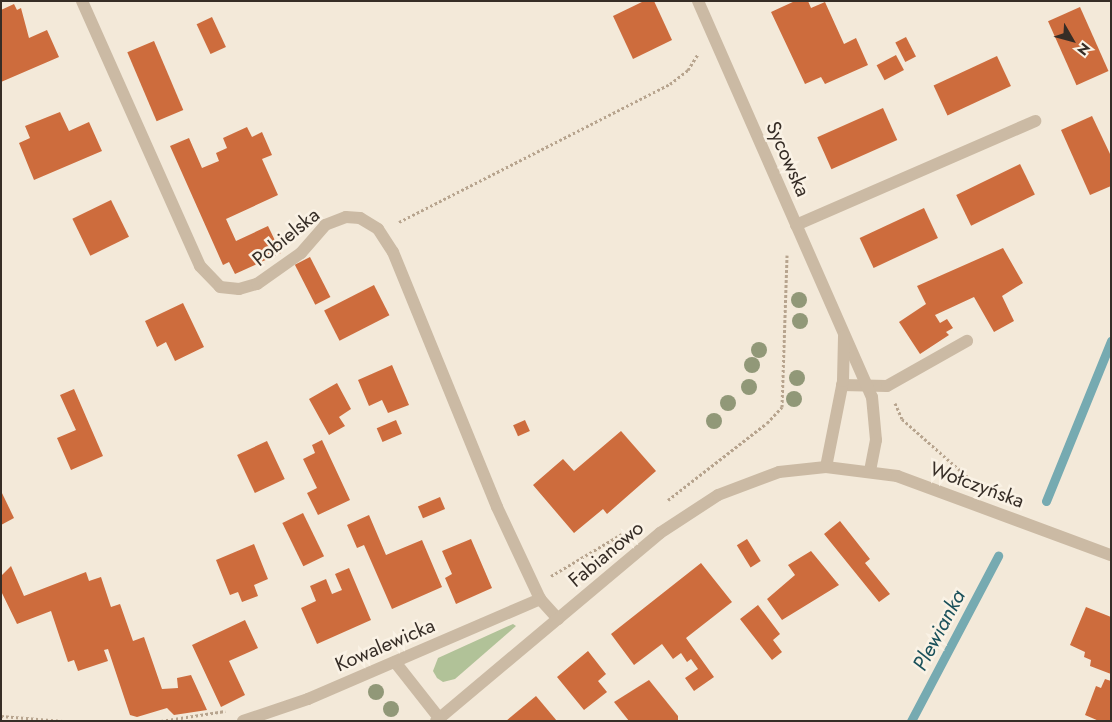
<!DOCTYPE html>
<meta charset="utf-8">
<style>
body{margin:0}
#map{position:relative;width:1112px;height:722px;overflow:hidden;background:#f3e9d9;font-family:Jost,sans-serif}
div>[style]{position:absolute}
.green>*{inset:0;background:#b1c298}
.stream>*{height:9px;margin:-4.5px;padding:0 4.5px;transform-origin:4.5px;border-radius:4.5px;background:#76aab1}
.building>*{inset:0;background:#cd6c3d;transform-origin:0 0}
.path>*{height:3px;margin-top:-1.5px;transform-origin:0;background:repeating-linear-gradient(90deg,#b7a48e 0 2.5px,transparent 0 5px)}
.service>*{height:12px;margin:-6px;padding:0 6px;transform-origin:6px;border-radius:6px;background:#cbbaa4}
.minor>*{height:12px;margin:-6px;padding:0 6px;transform-origin:6px;border-radius:6px;background:#cbbaa4}
.tertiary>*{height:12px;margin:-6px;padding:0 6px;transform-origin:6px;border-radius:6px;background:#cbbaa4}
.trees>*{width:16px;height:16px;margin:-8px;border-radius:50%;background:#919878}
span{translate:-50% -50%;white-space:nowrap;text-align:center;line-height:1.15;-webkit-text-stroke:5px #faf2e5;paint-order:stroke}
.street-label{font-size:20px;color:#362d26}
.water-label{font-size:21px;color:#1a505a;font-style:italic}
.frame{position:absolute;inset:0;border:2px solid #362d26;pointer-events:none}
.north{position:absolute;left:1047px;top:15px;width:50px;height:50px;-webkit-text-stroke:4px #faf2e5;paint-order:stroke;rotate:128deg;font-size:14px;font-weight:700;line-height:20px;text-align:center;color:#362d26}
.north::after{content:'';display:block;margin:auto;width:18px;height:22px;background:#362d26;clip-path:polygon(50% 0,100% 100%,50% 72%,0 100%)}
</style>
<div id="map">
<div class="green">
<i style="clip-path:polygon(513px 624px,516px 626px,455px 679px,443px 682px,437px 678px,433px 671px,438px 658px)"></i>
</div>
<div class="stream">
<i style="left:1046px;top:501px;width:173px;rotate:-67.9deg"></i>
<i style="left:911px;top:721px;width:187px;rotate:-62.2deg"></i>
</div>
<div class="building">
<i style="clip-path:polygon(644px 1px,654px 1px,672px 40px,633px 59px,613px 16px)"></i>
<i style="clip-path:polygon(795px 1px,808px 1px,811px 8px,825px 2px,844px 44px,856px 38px,868px 65px,825px 84px,821px 77px,805px 84px,771px 12px)"></i>
<i style="clip-path:polygon(14px 4px,17px 10px,21px 8px,29px 38px,47px 30px,59px 57px,1px 82px,1px 10px)"></i>
<i style="left:1080px;top:7px;width:70px;height:35px;rotate:66deg"></i>
<i style="left:212px;top:17px;width:33px;height:17px;rotate:65deg"></i>
<i style="left:906px;top:37px;width:22px;height:12px;rotate:63deg"></i>
<i style="left:154px;top:41px;width:75px;height:29px;rotate:67deg"></i>
<i style="left:896px;top:55px;width:17px;height:22px;rotate:62deg"></i>
<i style="left:997px;top:56px;width:33px;height:70px;rotate:65deg"></i>
<i style="left:883px;top:108px;width:35px;height:72px;rotate:66deg"></i>
<i style="clip-path:polygon(60px 112px,69px 131px,89px 122px,102px 151px,34px 180px,19px 143px,30px 138px,25px 126px)"></i>
<i style="clip-path:polygon(1092px 116px,1111px 156px,1111px 186px,1090px 195px,1061px 130px)"></i>
<i style="clip-path:polygon(247px 127px,252px 137px,262px 132px,272px 155px,262px 159px,278px 195px,226px 219px,236px 241px,268px 226px,281px 253px,235px 274px,229px 262px,223px 265px,170px 146px,189px 138px,202px 168px,219px 161px,216px 153px,227px 148px,223px 138px)"></i>
<i style="left:1020px;top:164px;width:34px;height:71px;rotate:64deg"></i>
<i style="left:111px;top:200px;width:41px;height:43px;rotate:64deg"></i>
<i style="left:924px;top:208px;width:33px;height:71px;rotate:65deg"></i>
<i style="clip-path:polygon(1003px 248px,1023px 283px,1002px 296px,1014px 321px,994px 332px,974px 297px,935px 315px,940px 323px,947px 319px,953px 328px,946px 332px,949px 335px,920px 354px,899px 322px,926px 304px,917px 286px)"></i>
<i style="left:310px;top:257px;width:45px;height:17px;rotate:63deg"></i>
<i style="left:374px;top:285px;width:34px;height:56px;rotate:63deg"></i>
<i style="clip-path:polygon(183px 303px,204px 347px,175px 361px,166px 342px,157px 347px,145px 321px)"></i>
<i style="clip-path:polygon(392px 365px,409px 405px,388px 413px,382px 400px,369px 406px,358px 380px)"></i>
<i style="clip-path:polygon(337px 383px,351px 409px,339px 417px,345px 426px,329px 435px,309px 399px)"></i>
<i style="clip-path:polygon(74px 389px,103px 456px,71px 470px,57px 438px,76px 430px,60px 395px)"></i>
<i style="left:396px;top:420px;width:15px;height:21px;rotate:67deg"></i>
<i style="left:525px;top:420px;width:12px;height:13px;rotate:66deg"></i>
<i style="clip-path:polygon(621px 431px,656px 471px,607px 514px,603px 509px,574px 533px,533px 485px,563px 459px,574px 471px)"></i>
<i style="clip-path:polygon(322px 440px,350px 500px,318px 515px,307px 493px,317px 488px,303px 459px,315px 453px,312px 445px)"></i>
<i style="left:267px;top:441px;width:42px;height:33px;rotate:65deg"></i>
<i style="clip-path:polygon(1px 491px,14px 518px,1px 525px)"></i>
<i style="left:440px;top:497px;width:13px;height:24px;rotate:67deg"></i>
<i style="left:303px;top:513px;width:48px;height:23px;rotate:64deg"></i>
<i style="clip-path:polygon(369px 515px,386px 555px,422px 540px,442px 587px,392px 609px,364px 545px,357px 548px,347px 525px)"></i>
<i style="clip-path:polygon(840px 521px,870px 559px,865px 563px,890px 594px,879px 602px,824px 534px)"></i>
<i style="clip-path:polygon(471px 539px,492px 588px,456px 604px,445px 578px,452px 574px,442px 551px)"></i>
<i style="left:747px;top:539px;width:26px;height:12px;rotate:58deg"></i>
<i style="clip-path:polygon(254px 544px,268px 579px,254px 585px,258px 596px,242px 602px,238px 592px,230px 595px,216px 560px)"></i>
<i style="clip-path:polygon(811px 551px,839px 585px,782px 620px,767px 599px,795px 575px,788px 565px)"></i>
<i style="clip-path:polygon(701px 563px,732px 602px,686px 638px,714px 677px,694px 691px,685px 678px,698px 669px,691px 659px,687px 662px,681px 653px,673px 659px,662px 644px,634px 665px,611px 634px)"></i>
<i style="clip-path:polygon(11px 566px,24px 596px,86px 572px,89px 581px,101px 577px,111px 607px,120px 604px,133px 641px,144px 637px,162px 689px,178px 688px,177px 678px,191px 675px,207px 710px,174px 715px,167px 708px,137px 717px,130px 715px,108px 649px,104px 650px,108px 661px,78px 671px,74px 660px,68px 662px,51px 611px,17px 624px,1px 591px,1px 576px)"></i>
<i style="clip-path:polygon(349px 568px,371px 620px,317px 644px,301px 608px,316px 601px,310px 586px,326px 579px,332px 594px,342px 590px,335px 574px)"></i>
<i style="clip-path:polygon(758px 605px,780px 634px,773px 640px,782px 652px,772px 660px,740px 619px)"></i>
<i style="clip-path:polygon(1086px 607px,1111px 617px,1111px 674px,1090px 666px,1091px 660px,1084px 657px,1085px 652px,1070px 645px)"></i>
<i style="clip-path:polygon(245px 620px,258px 648px,229px 661px,245px 695px,221px 707px,192px 645px)"></i>
<i style="clip-path:polygon(588px 651px,606px 674px,598px 681px,607px 692px,584px 710px,557px 677px)"></i>
<i style="clip-path:polygon(1105px 679px,1111px 681px,1111px 721px,1099px 721px,1085px 715px,1096px 686px,1101px 688px)"></i>
<i style="clip-path:polygon(649px 680px,678px 716px,678px 721px,629px 721px,614px 702px)"></i>
<i style="clip-path:polygon(536px 696px,557px 721px,506px 721px)"></i>
</div>
<div class="path">
<i style="left:399px;top:222px;width:304px;rotate:-27deg"></i>
<i style="left:670px;top:84px;width:23px;rotate:-38deg"></i>
<i style="left:688px;top:70px;width:19px;rotate:-58deg"></i>
<i style="left:895px;top:403px;width:17px;rotate:66deg"></i>
<i style="left:902px;top:419px;width:92px;rotate:41.5deg"></i>
<i style="left:668px;top:500px;width:125px;rotate:-37.9deg"></i>
<i style="left:767px;top:423px;width:22px;rotate:-47deg"></i>
<i style="left:782px;top:407px;width:152px;rotate:-88.1deg"></i>
<i style="left:551px;top:576px;width:86px;rotate:-30.7deg"></i>
<i style="left:1px;top:716px;width:62px;rotate:4.6deg"></i>
<i style="left:161px;top:721px;width:65px;rotate:-8.9deg"></i>
</div>
<div class="service">
<i style="left:796px;top:225px;width:261px;rotate:-23.5deg"></i>
<i style="left:842px;top:385px;width:45px;rotate:1.3deg"></i>
<i style="left:887px;top:386px;width:92px;rotate:-29.4deg"></i>
</div>
<div class="minor">
<i style="left:82px;top:1px;width:290px;rotate:66deg"></i>
<i style="left:200px;top:266px;width:29px;rotate:46deg"></i>
<i style="left:220px;top:287px;width:19px;rotate:6deg"></i>
<i style="left:239px;top:289px;width:19px;rotate:-16deg"></i>
<i style="left:257px;top:284px;width:54px;rotate:-35.2deg"></i>
<i style="left:301px;top:253px;width:37px;rotate:-49deg"></i>
<i style="left:325px;top:225px;width:22px;rotate:-21deg"></i>
<i style="left:346px;top:217px;width:14px;rotate:4deg"></i>
<i style="left:360px;top:218px;width:21px;rotate:31deg"></i>
<i style="left:378px;top:229px;width:27px;rotate:57deg"></i>
<i style="left:393px;top:252px;width:275px;rotate:67.8deg"></i>
<i style="left:497px;top:507px;width:102px;rotate:64.9deg"></i>
<i style="left:540px;top:599px;width:27px;rotate:48deg"></i>
<i style="left:395px;top:662px;width:71px;rotate:51.8deg"></i>
<i style="left:243px;top:721px;width:69px;rotate:-18.7deg"></i>
<i style="left:308px;top:699px;width:253px;rotate:-23.3deg"></i>
</div>
<div class="tertiary">
<i style="left:698px;top:1px;width:433px;rotate:66.3deg"></i>
<i style="left:872px;top:397px;width:43px;rotate:84.7deg"></i>
<i style="left:876px;top:440px;width:31px;rotate:101deg"></i>
<i style="left:826px;top:467px;width:88px;rotate:-78.8deg"></i>
<i style="left:843px;top:381px;width:45px;rotate:-88.7deg"></i>
<i style="left:436px;top:721px;width:292px;rotate:-40deg"></i>
<i style="left:660px;top:533px;width:69px;rotate:-33.2deg"></i>
<i style="left:718px;top:495px;width:65px;rotate:-20.7deg"></i>
<i style="left:779px;top:472px;width:47px;rotate:-6.1deg"></i>
<i style="left:826px;top:467px;width:72px;rotate:7.2deg"></i>
<i style="left:897px;top:476px;width:228px;rotate:20.3deg"></i>
</div>
<div class="trees">
<i style="left:799px;top:300px"></i>
<i style="left:800px;top:321px"></i>
<i style="left:759px;top:350px"></i>
<i style="left:752px;top:365px"></i>
<i style="left:797px;top:378px"></i>
<i style="left:749px;top:387px"></i>
<i style="left:794px;top:399px"></i>
<i style="left:728px;top:403px"></i>
<i style="left:714px;top:421px"></i>
<i style="left:376px;top:692px"></i>
<i style="left:391px;top:709px"></i>
</div>
<div class="street-label">
<span style="left:788px;top:159px;rotate:66deg">Sycowska</span>
<span style="left:286px;top:237px;rotate:-39deg">Pobielska</span>
<span style="left:977px;top:485px;rotate:20deg">Wołczyńska</span>
<span style="left:606px;top:554px;rotate:-40deg">Fabianowo</span>
<span style="left:385px;top:645px;rotate:-23deg">Kowalewicka</span>
</div>
<div class="water-label">
<span style="left:939px;top:630px;rotate:-62deg">Plewianka</span>
</div>
<div class="frame"></div>
<div class="north">N</div>
</div>
